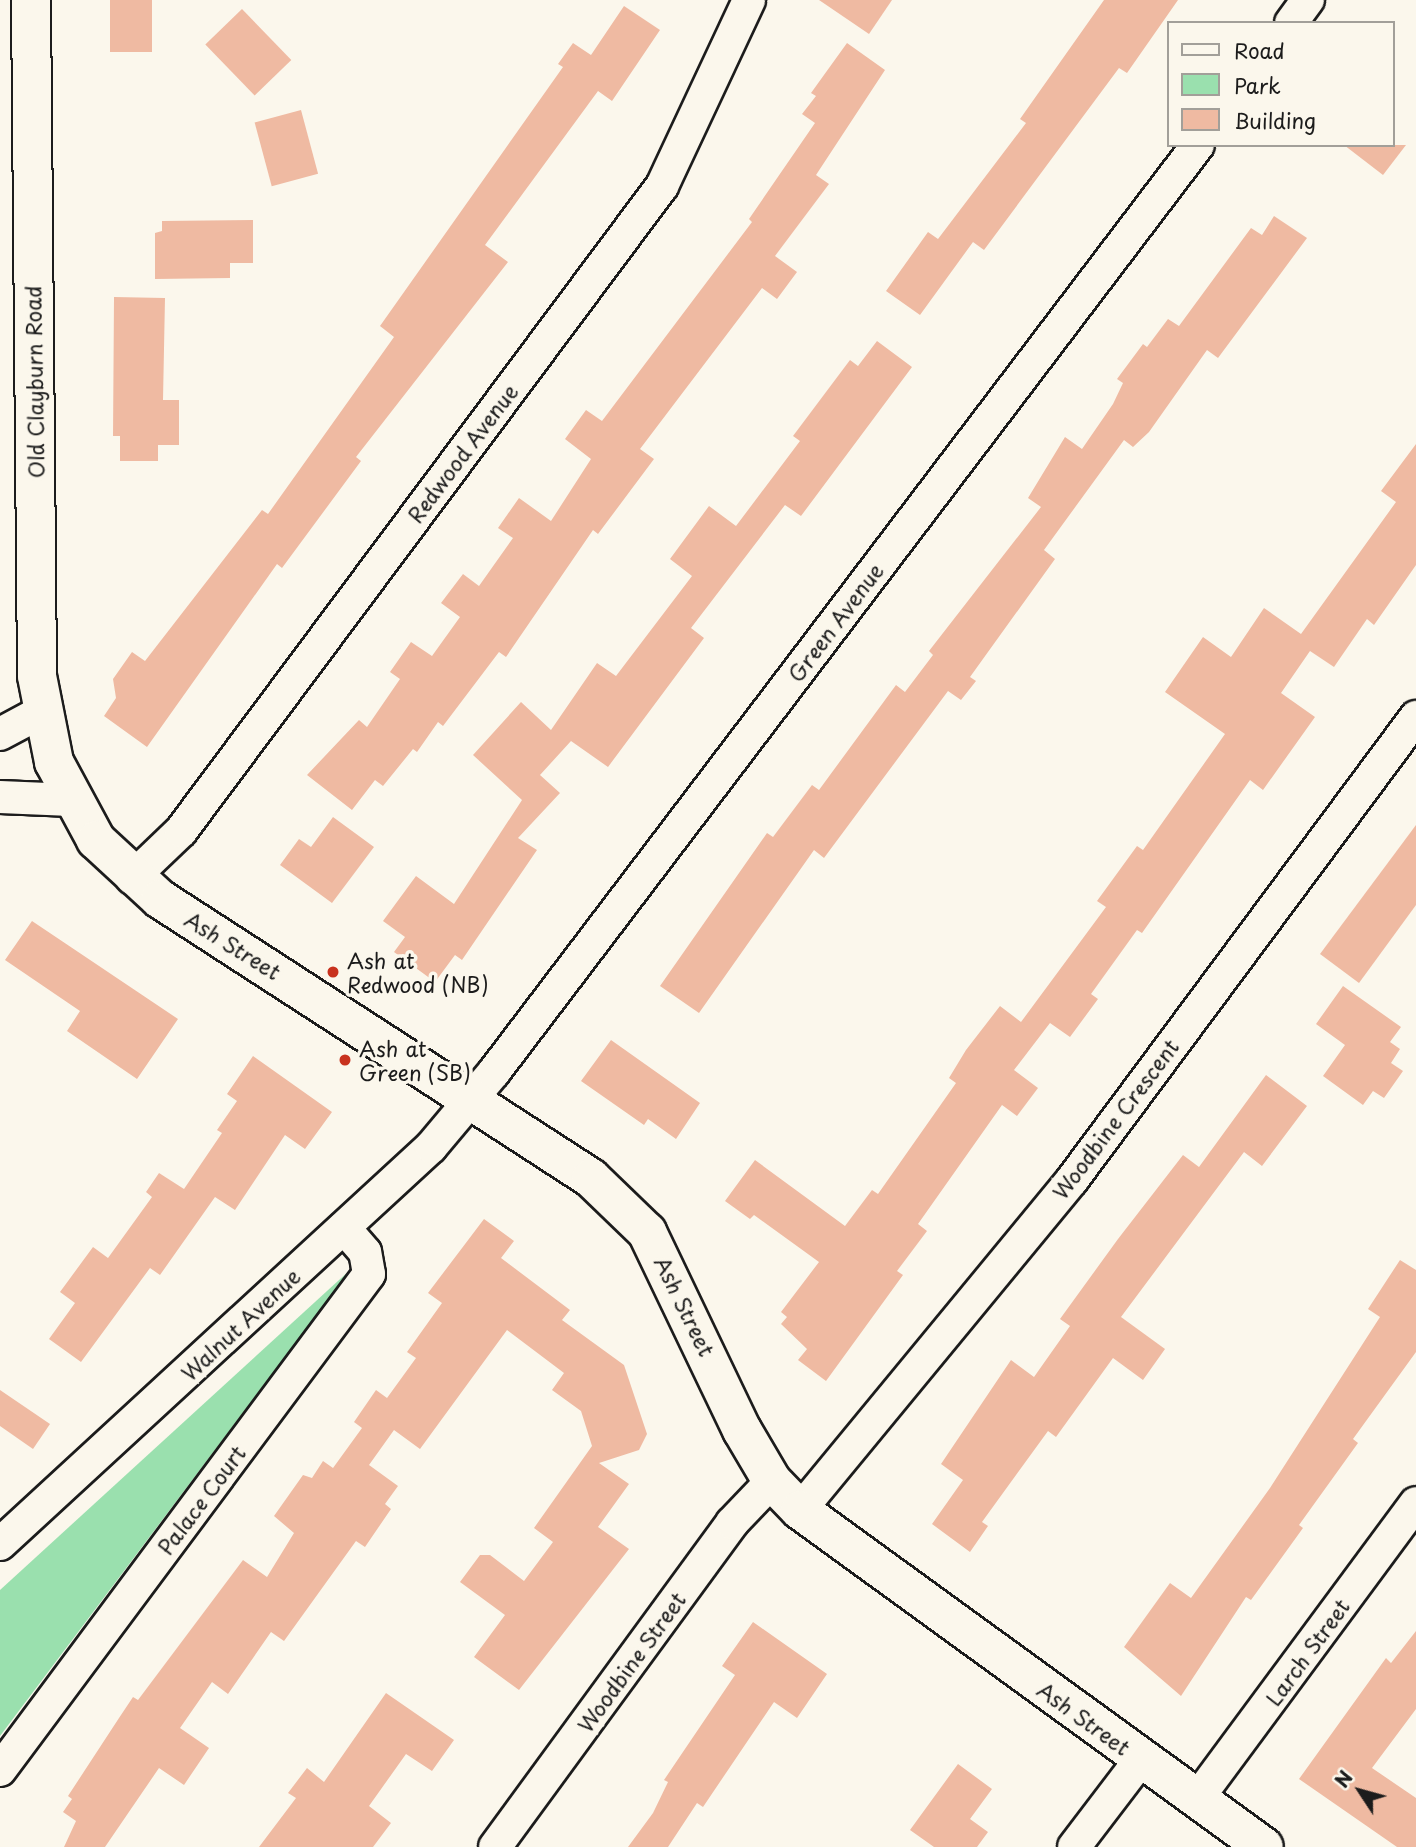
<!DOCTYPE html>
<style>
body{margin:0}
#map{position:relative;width:1416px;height:1847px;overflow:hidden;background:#fbf7ec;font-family:"Playpen Sans",sans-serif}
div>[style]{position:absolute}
.green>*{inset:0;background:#9ae0ae}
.building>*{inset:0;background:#efbaa2;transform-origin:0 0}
.roads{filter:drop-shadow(2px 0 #1c1c1c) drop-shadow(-2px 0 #1c1c1c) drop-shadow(0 2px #1c1c1c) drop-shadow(0 -2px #1c1c1c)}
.minor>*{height:32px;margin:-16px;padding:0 16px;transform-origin:16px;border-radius:16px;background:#fbf7ec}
.major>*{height:38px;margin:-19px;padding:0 19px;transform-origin:19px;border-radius:19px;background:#fbf7ec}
.dots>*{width:19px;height:19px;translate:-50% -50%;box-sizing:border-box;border:4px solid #fbf7ec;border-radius:50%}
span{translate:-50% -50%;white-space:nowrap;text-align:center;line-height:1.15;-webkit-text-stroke:7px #fbf7ec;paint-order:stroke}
.street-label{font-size:21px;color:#1c1c1c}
.poi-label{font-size:21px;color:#1c1c1c}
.left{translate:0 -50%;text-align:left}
.legend{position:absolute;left:1167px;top:21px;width:228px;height:126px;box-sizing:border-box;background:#fbf7ec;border:2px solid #a29f99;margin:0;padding:9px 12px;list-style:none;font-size:21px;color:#1c1c1c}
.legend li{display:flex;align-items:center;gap:14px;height:35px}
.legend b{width:35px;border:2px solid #a29f99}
.north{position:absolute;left:1325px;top:1756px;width:70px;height:70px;-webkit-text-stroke:5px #fbf7ec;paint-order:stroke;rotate:306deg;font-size:19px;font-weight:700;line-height:28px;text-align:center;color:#1c1c1c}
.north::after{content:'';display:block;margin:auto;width:24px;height:32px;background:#1c1c1c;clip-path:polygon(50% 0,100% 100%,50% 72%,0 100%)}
</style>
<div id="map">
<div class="green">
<i style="clip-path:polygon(350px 1270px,0 1736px,0 1590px)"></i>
</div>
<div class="building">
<i style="left:110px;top:0;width:42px;height:52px"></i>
<i style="clip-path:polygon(819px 0,892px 0,869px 34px)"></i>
<i style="clip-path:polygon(1104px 0,1178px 0,1127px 73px,1119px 68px,984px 250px,973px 242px,920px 315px,886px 291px,928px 232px,938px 239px,1026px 123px,1020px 119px)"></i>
<i style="clip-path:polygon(624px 6px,660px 30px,612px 101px,598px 91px,485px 245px,508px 262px,356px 457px,361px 461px,282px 568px,277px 564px,147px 747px,104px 716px,116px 698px,113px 679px,132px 652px,145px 661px,262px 510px,268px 514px,394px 337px,380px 326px,563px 67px,558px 64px,573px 43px,591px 55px)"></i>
<i style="left:242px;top:9px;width:71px;height:51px;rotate:46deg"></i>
<i style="clip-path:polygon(847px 43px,885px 70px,816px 175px,829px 184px,775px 256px,797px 272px,777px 299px,762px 288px,640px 449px,654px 459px,598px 534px,593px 530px,506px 657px,499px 652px,443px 726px,438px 722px,417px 752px,413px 749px,383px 786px,375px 780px,352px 810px,307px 775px,359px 720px,367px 727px,400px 679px,390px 672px,411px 642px,432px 656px,460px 617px,441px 603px,463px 574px,479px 586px,513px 538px,498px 528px,519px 498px,551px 521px,591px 459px,565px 439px,586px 410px,602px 421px,752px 222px,749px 219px,815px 123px,802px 114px,816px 96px,811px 93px)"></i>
<i style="left:301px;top:110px;width:66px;height:48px;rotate:75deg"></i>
<i style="clip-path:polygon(1344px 145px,1406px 145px,1383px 175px)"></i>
<i style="clip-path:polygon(1274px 216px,1307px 238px,1218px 358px,1207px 350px,1149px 432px,1133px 447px,1124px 440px,1044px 550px,1055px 559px,970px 677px,976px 681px,961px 700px,948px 691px,824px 858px,814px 850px,699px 1013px,660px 986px,767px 833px,773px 837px,812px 785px,819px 790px,896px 685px,905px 692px,933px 655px,929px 651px,1041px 507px,1028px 498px,1065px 437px,1082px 449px,1113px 404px,1123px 383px,1117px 379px,1143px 344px,1147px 347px,1168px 319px,1179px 326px,1251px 228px,1262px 235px)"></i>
<i style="clip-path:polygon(253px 220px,253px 263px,230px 263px,230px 278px,155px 279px,155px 233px,162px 231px,162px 221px)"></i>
<i style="clip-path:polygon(114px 297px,165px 298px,163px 400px,179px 400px,179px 445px,158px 445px,158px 461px,120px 461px,120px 436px,113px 436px)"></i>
<i style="clip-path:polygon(877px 341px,912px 367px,801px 516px,785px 505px,691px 628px,704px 638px,608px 767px,571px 741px,540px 775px,560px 793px,518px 838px,537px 850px,462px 960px,455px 955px,435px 982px,394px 952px,405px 937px,383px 921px,416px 876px,454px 904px,522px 800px,473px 755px,521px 702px,551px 730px,597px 663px,616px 676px,692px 576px,670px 559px,709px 506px,736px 526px,800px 441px,793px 436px,850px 360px,858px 366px)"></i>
<i style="clip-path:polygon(1416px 444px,1416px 565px,1374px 625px,1367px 619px,1334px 667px,1310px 651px,1281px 693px,1315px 717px,1263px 790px,1250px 780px,1142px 933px,1137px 930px,1091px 994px,1098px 999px,1070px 1037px,1050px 1023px,1014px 1070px,1038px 1088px,1017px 1116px,1002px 1105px,918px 1224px,927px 1231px,897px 1271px,903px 1275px,826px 1381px,798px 1360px,807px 1349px,781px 1324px,787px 1317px,781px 1312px,819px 1262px,754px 1215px,750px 1219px,725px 1201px,755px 1160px,845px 1226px,872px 1190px,878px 1194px,956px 1083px,949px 1078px,966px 1050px,1000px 1006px,1021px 1022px,1106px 907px,1097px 901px,1137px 846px,1143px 850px,1225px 734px,1165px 692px,1203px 637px,1231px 657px,1264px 608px,1301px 634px,1396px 502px,1381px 491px)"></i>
<i style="clip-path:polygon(333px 817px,374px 847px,332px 903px,280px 865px,299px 839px,311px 847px)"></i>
<i style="clip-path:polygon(1416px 825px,1416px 905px,1359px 983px,1320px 954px)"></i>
<i style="clip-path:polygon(32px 921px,178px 1019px,137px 1079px,67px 1031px,80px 1011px,5px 960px)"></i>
<i style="clip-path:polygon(1343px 986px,1401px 1027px,1390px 1042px,1400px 1049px,1391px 1063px,1403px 1071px,1384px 1098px,1373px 1091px,1363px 1105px,1323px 1076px,1345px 1045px,1316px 1024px)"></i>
<i style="clip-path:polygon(611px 1040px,700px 1103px,676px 1139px,648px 1119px,644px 1125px,581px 1081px)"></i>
<i style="clip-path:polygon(253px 1056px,332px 1112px,305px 1149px,285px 1135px,235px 1210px,215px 1197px,160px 1275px,150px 1268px,81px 1362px,49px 1339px,75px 1303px,60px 1292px,93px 1247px,108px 1258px,152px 1197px,146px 1192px,159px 1173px,184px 1189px,222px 1133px,217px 1130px,237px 1101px,227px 1094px)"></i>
<i style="clip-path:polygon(1266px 1075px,1307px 1106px,1262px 1166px,1244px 1152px,1121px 1317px,1165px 1349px,1143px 1380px,1113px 1358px,1056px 1437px,1048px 1431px,982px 1522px,988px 1526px,970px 1552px,932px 1524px,963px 1480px,941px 1464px,1011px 1360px,1034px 1377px,1070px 1326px,1060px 1319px,1118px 1239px,1183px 1155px,1199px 1167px)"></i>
<i style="clip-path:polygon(484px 1219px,514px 1241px,501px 1258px,570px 1310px,562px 1320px,624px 1365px,647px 1434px,639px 1450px,599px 1463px,629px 1484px,598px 1527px,629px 1549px,519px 1690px,474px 1657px,505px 1615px,460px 1582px,480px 1555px,490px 1555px,524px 1581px,553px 1542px,534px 1528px,592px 1446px,581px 1411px,552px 1390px,564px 1373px,507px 1330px,420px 1449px,394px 1430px,369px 1465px,398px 1486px,385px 1504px,391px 1509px,365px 1547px,356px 1541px,284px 1641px,271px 1632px,228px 1694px,212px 1682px,180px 1728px,209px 1748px,184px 1785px,159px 1768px,105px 1847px,64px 1847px,76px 1821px,63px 1812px,72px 1799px,68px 1796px,119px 1718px,133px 1697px,138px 1700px,243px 1560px,267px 1577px,294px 1533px,274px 1516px,303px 1475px,312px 1478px,323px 1461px,333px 1468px,362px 1428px,354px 1422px,376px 1390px,387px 1398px,416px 1358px,407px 1352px,442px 1303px,428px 1293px)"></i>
<i style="clip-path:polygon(1400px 1260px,1416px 1270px,1416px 1352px,1353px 1439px,1358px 1443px,1299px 1525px,1303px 1528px,1251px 1600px,1246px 1597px,1181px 1696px,1124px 1647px,1170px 1583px,1191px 1598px,1270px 1488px,1380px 1317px,1368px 1309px)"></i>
<i style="clip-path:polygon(0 1390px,50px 1424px,33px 1449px,0 1426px)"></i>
<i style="clip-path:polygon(753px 1622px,827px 1674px,797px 1718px,774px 1702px,703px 1807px,697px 1803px,668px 1847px,628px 1847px,653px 1813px,668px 1782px,664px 1780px,735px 1675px,722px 1666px)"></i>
<i style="clip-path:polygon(1416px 1631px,1416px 1709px,1372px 1768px,1416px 1798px,1416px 1847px,1397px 1847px,1299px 1779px,1386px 1658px,1391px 1663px)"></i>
<i style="clip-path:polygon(386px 1693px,454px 1740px,432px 1771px,406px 1754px,369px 1806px,391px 1823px,373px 1847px,259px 1847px,296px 1798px,288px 1793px,307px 1768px,324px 1782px)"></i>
<i style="clip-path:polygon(958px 1764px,992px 1789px,970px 1819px,988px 1832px,977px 1847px,934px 1847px,910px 1830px)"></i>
</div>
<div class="roads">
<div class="minor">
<i style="left:1291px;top:23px;width:29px;rotate:-54deg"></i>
<i style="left:0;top:734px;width:47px;rotate:-28.2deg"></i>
<i style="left:0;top:797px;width:71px;rotate:2.4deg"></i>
<i style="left:132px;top:878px;width:68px;rotate:-43.8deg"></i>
<i style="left:181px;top:831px;width:805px;rotate:-53.29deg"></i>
<i style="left:662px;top:186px;width:205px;rotate:-64.9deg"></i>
<i style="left:800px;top:1510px;width:428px;rotate:-50.5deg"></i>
<i style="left:1072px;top:1180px;width:577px;rotate:-53.39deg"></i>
<i style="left:0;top:1544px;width:586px;rotate:-42.65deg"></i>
<i style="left:431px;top:1147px;width:98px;rotate:-50deg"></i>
<i style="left:494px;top:1072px;width:1164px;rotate:-52.79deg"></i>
<i style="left:0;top:1770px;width:618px;rotate:-53.35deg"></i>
<i style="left:369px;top:1274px;width:22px;rotate:-100deg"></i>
<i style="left:365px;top:1252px;width:32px;rotate:-131deg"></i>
<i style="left:1197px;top:1799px;width:368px;rotate:-53.5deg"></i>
<i style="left:495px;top:1847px;width:401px;rotate:-53.8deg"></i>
<i style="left:732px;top:1523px;width:58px;rotate:-46.4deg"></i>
<i style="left:1074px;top:1847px;width:111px;rotate:-52.7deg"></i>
</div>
<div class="major">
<i style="left:31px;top:0;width:676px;rotate:89.49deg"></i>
<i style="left:37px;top:676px;width:88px;rotate:78.8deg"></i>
<i style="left:54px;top:762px;width:89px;rotate:61.7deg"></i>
<i style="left:96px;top:840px;width:87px;rotate:42.7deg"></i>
<i style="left:160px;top:899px;width:513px;rotate:32.92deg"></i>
<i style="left:591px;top:1178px;width:78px;rotate:44deg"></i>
<i style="left:647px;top:1232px;width:220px;rotate:64.4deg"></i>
<i style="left:742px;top:1430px;width:59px;rotate:59.5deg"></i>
<i style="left:772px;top:1481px;width:40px;rotate:46deg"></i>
<i style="left:800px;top:1510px;width:573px;rotate:35.99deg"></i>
</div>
</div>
<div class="dots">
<i style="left:333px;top:972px;background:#c8321e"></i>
<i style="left:345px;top:1060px;background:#c8321e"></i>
</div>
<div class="street-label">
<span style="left:34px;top:382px;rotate:-91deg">Old Clayburn Road</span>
<span style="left:462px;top:453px;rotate:-53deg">Redwood Avenue</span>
<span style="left:835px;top:622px;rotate:-53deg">Green Avenue</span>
<span style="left:233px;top:945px;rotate:32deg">Ash Street</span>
<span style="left:1115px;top:1119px;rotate:-53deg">Woodbine Crescent</span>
<span style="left:685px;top:1306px;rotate:64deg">Ash Street</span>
<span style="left:240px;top:1324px;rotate:-43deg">Walnut Avenue</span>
<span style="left:201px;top:1500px;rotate:-53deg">Palace Court</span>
<span style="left:1307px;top:1652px;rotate:-54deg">Larch Street</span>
<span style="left:631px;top:1662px;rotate:-54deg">Woodbine Street</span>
<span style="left:1084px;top:1718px;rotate:36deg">Ash Street</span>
</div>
<div class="poi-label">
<span class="left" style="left:347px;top:972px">Ash at<br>Redwood (NB)</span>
<span class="left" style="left:359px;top:1060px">Ash at<br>Green (SB)</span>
</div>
<ul class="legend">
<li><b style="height:9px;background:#fbf7ec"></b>Road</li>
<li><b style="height:19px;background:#9ae0ae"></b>Park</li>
<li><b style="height:19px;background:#efbaa2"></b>Building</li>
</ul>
<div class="north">N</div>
</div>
